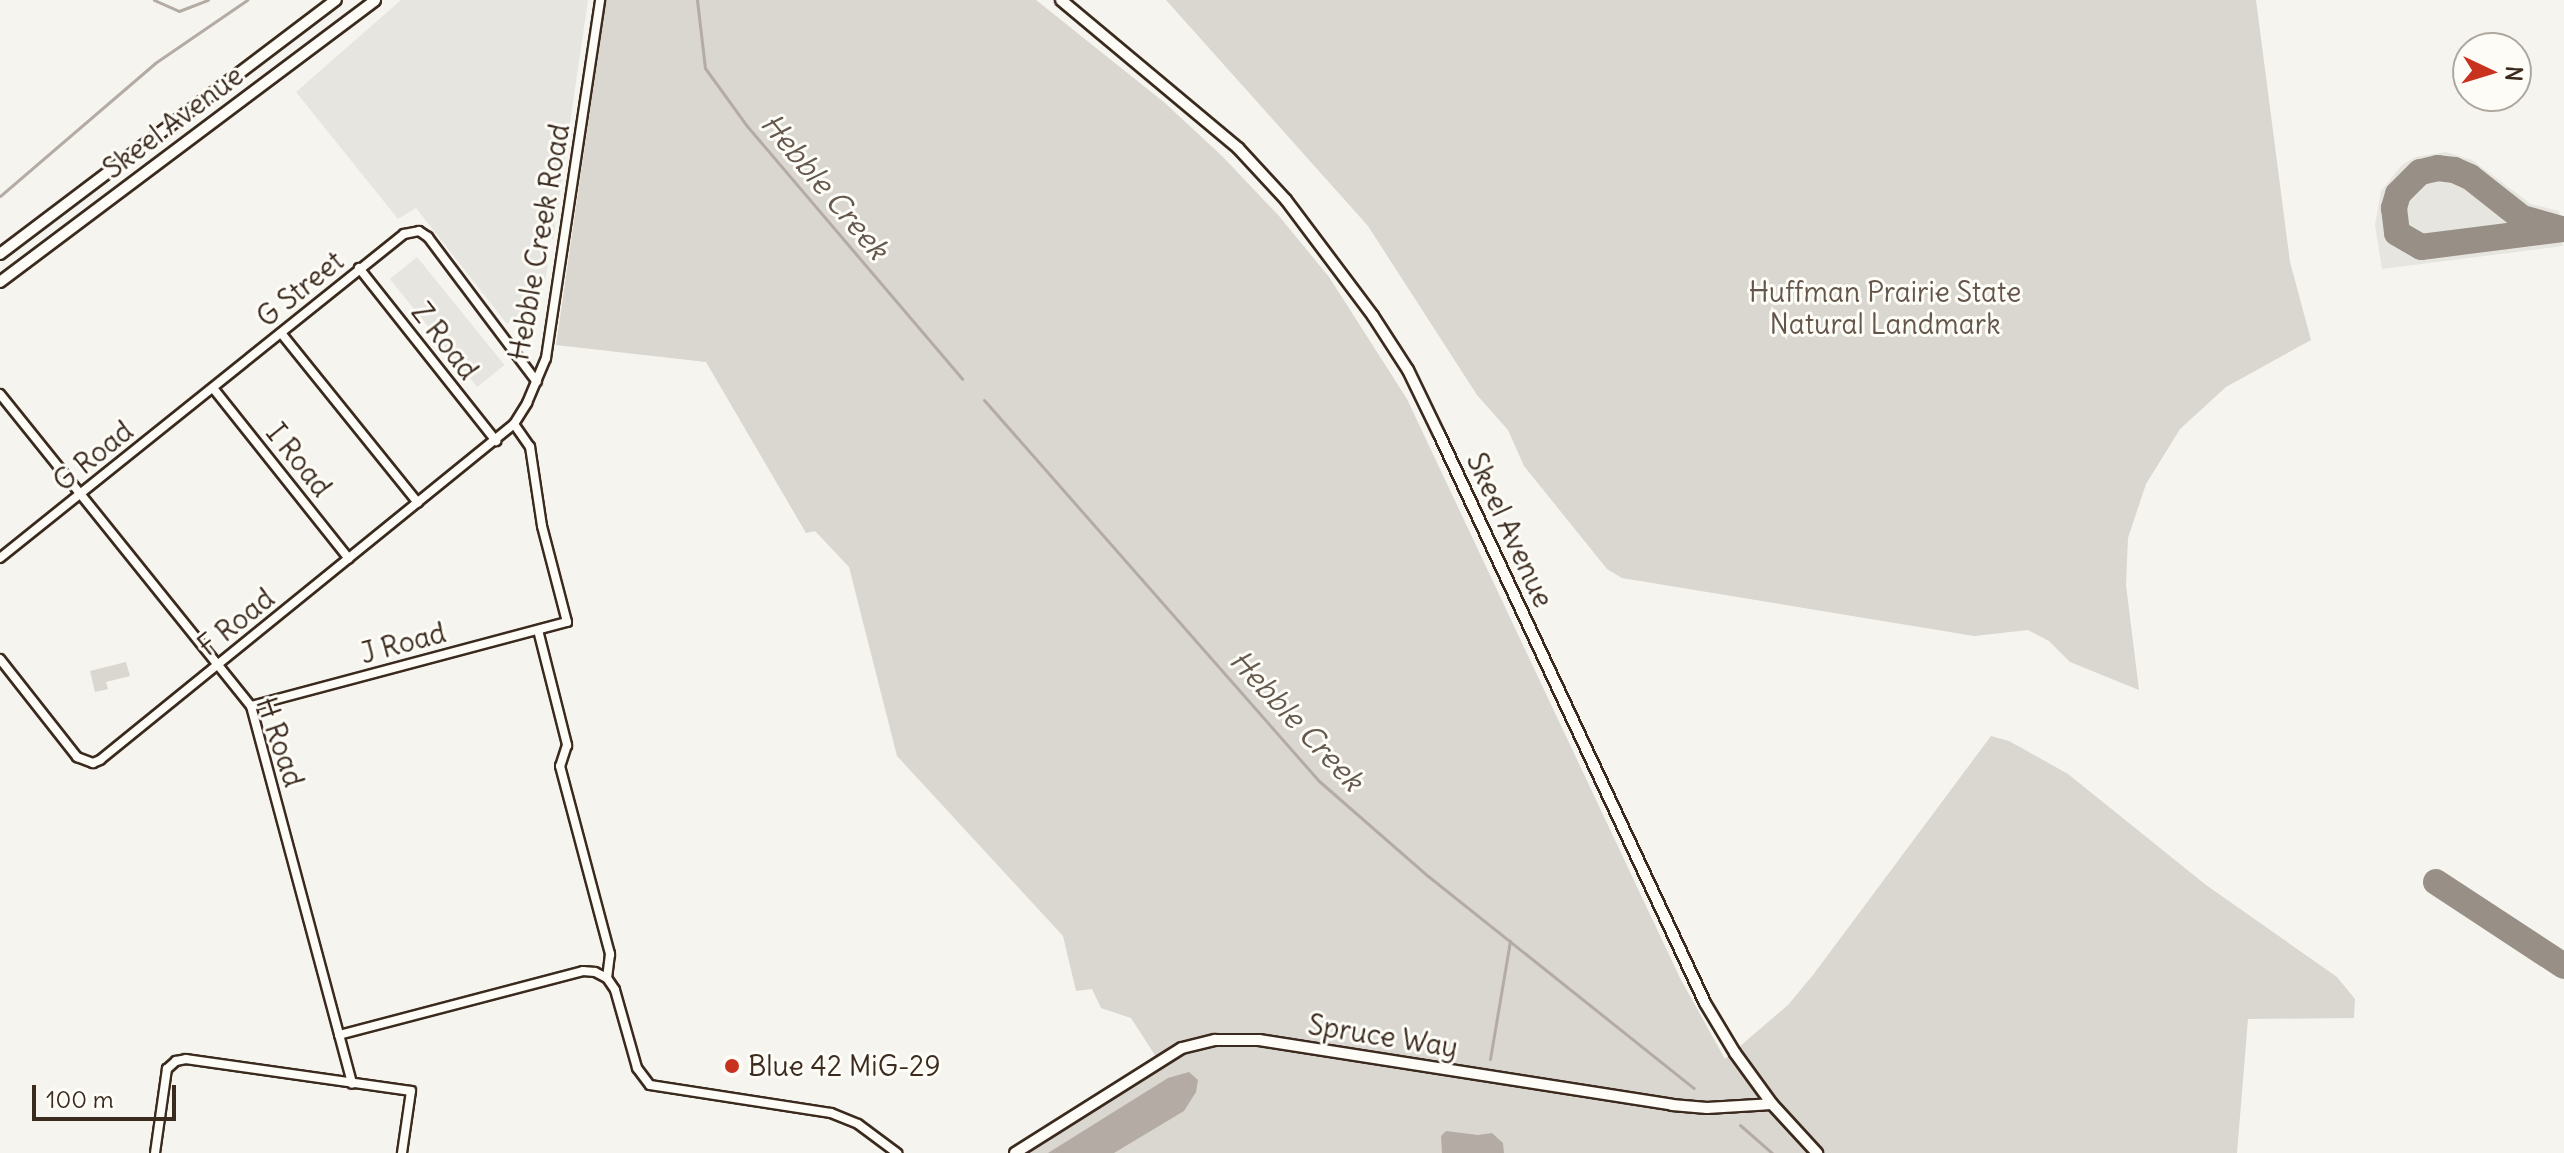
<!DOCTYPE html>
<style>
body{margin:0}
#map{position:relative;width:2564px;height:1153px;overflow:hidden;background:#f5f4ee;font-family:Delius,sans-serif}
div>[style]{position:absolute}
.built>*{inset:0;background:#e7e5df;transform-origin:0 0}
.green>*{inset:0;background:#dad6d0}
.water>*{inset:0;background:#b4aca4}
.stream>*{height:3px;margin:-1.5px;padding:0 1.5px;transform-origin:1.5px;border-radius:1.5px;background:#b4aca4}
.taxiway>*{height:26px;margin:-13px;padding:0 13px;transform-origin:13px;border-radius:13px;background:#988f86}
.roads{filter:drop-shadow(2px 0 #3b2a1e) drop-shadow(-2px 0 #3b2a1e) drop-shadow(0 2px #3b2a1e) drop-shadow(0 -2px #3b2a1e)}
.minor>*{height:8px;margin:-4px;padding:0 4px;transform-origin:4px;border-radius:4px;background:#fdfcf7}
.tertiary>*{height:10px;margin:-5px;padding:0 5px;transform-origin:5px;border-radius:5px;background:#fdfcf7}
.dots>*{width:22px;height:22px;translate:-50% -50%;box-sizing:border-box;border:4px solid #fdfcf7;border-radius:50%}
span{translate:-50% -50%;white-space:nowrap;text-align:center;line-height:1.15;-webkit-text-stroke:6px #fdfcf7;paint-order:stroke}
.street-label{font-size:28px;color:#3b2a1e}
.park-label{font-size:28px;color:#63554a}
.poi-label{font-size:28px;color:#3b2a1e}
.left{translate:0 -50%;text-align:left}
.water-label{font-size:30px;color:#65584d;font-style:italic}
.north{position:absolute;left:2452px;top:32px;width:80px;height:80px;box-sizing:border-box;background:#fdfcf7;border:2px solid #afa8a0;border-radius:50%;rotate:94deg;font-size:22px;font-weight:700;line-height:32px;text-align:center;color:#3b2a1e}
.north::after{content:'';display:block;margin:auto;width:28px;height:36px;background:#c8321e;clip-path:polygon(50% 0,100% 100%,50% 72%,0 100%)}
.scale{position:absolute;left:32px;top:1085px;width:144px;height:36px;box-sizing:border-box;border:4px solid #3b2a1e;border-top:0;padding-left:10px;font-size:24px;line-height:28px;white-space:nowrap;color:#3b2a1e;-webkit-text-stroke:6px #fdfcf7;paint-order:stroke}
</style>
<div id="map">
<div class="built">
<i style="clip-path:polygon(401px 0,588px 0,553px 240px,548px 234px,541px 239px,541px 254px,548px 263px,545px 282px,536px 300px,507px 324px,416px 208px,398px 219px,296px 92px)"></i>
<i style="clip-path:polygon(2446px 152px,2472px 160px,2531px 204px,2559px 211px,2563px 246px,2382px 269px,2375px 225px,2381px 191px,2402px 165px,2416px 157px)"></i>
<i style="left:417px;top:257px;width:139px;height:35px;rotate:51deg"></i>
</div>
<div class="green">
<i style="clip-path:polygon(606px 0,1036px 0,1165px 103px,1223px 157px,1279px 216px,1329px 277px,1407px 399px,1680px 978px,1725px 1059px,1788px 1005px,1813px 975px,1991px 736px,2009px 741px,2068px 774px,2206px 885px,2337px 977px,2355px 999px,2354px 1018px,2248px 1019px,2237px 1153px,1028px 1153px,1162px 1066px,1131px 1018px,1101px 1008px,1092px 989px,1076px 991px,1063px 936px,897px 756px,849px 567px,815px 531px,806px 533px,706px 362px,556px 345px)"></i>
<i style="clip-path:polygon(1166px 0,2256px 0,2290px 262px,2311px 340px,2226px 387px,2180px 429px,2146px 484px,2128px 538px,2126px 585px,2139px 690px,2070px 662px,2049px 641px,2028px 630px,1974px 636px,1622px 578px,1607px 569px,1524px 466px,1508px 430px,1477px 395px,1368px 226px)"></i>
<i style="clip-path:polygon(126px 662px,130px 676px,106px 682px,108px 689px,95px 692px,90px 671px)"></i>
</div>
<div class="water">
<i style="clip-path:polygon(1189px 1072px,1198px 1080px,1196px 1092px,1184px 1111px,1114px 1153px,1048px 1153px,1168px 1078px)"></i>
<i style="clip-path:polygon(1446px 1131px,1478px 1135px,1492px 1133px,1503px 1143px,1504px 1153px,1442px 1153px,1441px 1136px)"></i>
</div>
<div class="stream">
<i style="left:154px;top:0;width:27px;rotate:24deg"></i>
<i style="left:179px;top:11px;width:31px;rotate:-21deg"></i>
<i style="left:697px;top:0;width:68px;rotate:83.3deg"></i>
<i style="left:705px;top:68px;width:72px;rotate:54.1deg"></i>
<i style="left:747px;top:126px;width:332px;rotate:49.6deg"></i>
<i style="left:0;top:196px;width:204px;rotate:-40.6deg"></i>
<i style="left:155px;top:63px;width:112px;rotate:-34.4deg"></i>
<i style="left:984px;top:400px;width:507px;rotate:48.68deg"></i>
<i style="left:1319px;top:781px;width:145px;rotate:41.1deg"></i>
<i style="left:1428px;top:876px;width:340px;rotate:38.6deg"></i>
<i style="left:1490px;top:1059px;width:120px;rotate:-80.4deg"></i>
<i style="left:1740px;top:1125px;width:43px;rotate:41.2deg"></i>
</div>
<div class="taxiway">
<i style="left:2561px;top:229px;width:41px;rotate:-164.2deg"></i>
<i style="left:2522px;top:218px;width:66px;rotate:-141.7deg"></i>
<i style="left:2470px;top:177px;width:17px;rotate:-156deg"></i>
<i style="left:2454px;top:170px;width:16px;rotate:-173deg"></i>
<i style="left:2438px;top:168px;width:18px;rotate:167deg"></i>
<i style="left:2420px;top:172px;width:31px;rotate:135deg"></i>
<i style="left:2398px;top:194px;width:15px;rotate:106deg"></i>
<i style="left:2394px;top:208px;width:25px;rotate:83deg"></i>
<i style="left:2397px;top:233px;width:28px;rotate:30deg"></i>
<i style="left:2421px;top:247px;width:144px;rotate:-7.2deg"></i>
<i style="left:2436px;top:882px;width:153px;rotate:33.3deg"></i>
</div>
<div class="roads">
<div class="minor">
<i style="left:359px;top:268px;width:221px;rotate:51.6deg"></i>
<i style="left:281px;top:333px;width:218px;rotate:51.1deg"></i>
<i style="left:213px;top:388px;width:218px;rotate:51.5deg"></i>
<i style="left:0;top:394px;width:400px;rotate:51.2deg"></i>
<i style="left:251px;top:706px;width:391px;rotate:75deg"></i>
<i style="left:0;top:558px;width:518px;rotate:-38.73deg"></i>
<i style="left:404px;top:234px;width:15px;rotate:-11deg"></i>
<i style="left:419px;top:231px;width:11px;rotate:34deg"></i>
<i style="left:428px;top:237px;width:181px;rotate:53.1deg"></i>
<i style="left:538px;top:630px;width:119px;rotate:75.8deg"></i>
<i style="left:567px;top:745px;width:22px;rotate:108deg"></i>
<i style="left:560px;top:766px;width:195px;rotate:75.1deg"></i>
<i style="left:610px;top:954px;width:24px;rotate:97deg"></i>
<i style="left:0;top:659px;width:125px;rotate:51.8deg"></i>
<i style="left:77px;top:757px;width:17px;rotate:21deg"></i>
<i style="left:93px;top:763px;width:8px;rotate:-23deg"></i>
<i style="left:100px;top:760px;width:533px;rotate:-39.06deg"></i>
<i style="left:514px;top:424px;width:25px;rotate:-58deg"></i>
<i style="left:527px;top:403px;width:49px;rotate:-67.1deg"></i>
<i style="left:546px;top:358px;width:362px;rotate:-81.4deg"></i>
<i style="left:251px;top:706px;width:327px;rotate:-14.9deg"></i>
<i style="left:567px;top:622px;width:99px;rotate:-104.6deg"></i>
<i style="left:542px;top:526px;width:80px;rotate:-98.6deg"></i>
<i style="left:530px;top:447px;width:28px;rotate:-125deg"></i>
<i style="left:339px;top:1035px;width:252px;rotate:-14.7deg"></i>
<i style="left:583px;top:971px;width:12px;rotate:5deg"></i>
<i style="left:595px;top:972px;width:13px;rotate:27deg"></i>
<i style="left:607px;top:978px;width:14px;rotate:56deg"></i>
<i style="left:615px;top:990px;width:81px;rotate:74.2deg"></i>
<i style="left:637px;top:1068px;width:21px;rotate:53deg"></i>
<i style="left:650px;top:1085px;width:183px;rotate:8.8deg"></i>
<i style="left:831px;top:1113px;width:29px;rotate:22deg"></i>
<i style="left:858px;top:1124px;width:49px;rotate:36.6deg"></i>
<i style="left:155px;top:1153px;width:85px;rotate:-81.9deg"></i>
<i style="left:167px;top:1069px;width:12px;rotate:-42deg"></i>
<i style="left:176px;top:1061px;width:10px;rotate:-11deg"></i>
<i style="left:186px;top:1059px;width:227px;rotate:8.1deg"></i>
<i style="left:411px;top:1091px;width:63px;rotate:98.3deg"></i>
</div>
<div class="tertiary">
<i style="left:1061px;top:0;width:231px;rotate:39.9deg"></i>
<i style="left:1238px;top:148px;width:71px;rotate:47.3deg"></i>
<i style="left:1286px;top:200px;width:145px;rotate:53.1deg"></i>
<i style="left:1373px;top:316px;width:64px;rotate:57.1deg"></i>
<i style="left:1408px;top:370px;width:71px;rotate:64.2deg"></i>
<i style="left:1439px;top:434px;width:628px;rotate:64.94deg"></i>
<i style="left:1705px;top:1003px;width:58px;rotate:59deg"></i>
<i style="left:1735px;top:1053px;width:63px;rotate:54deg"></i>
<i style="left:1772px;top:1104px;width:67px;rotate:47.4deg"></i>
<i style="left:0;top:254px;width:421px;rotate:-37.1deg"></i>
<i style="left:0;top:282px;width:469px;rotate:-36.9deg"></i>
<i style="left:1015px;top:1153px;width:197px;rotate:-32.2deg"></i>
<i style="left:1182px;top:1048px;width:34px;rotate:-14deg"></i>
<i style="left:1215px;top:1040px;width:44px"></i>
<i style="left:1259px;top:1040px;width:418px;rotate:8.9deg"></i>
<i style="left:1672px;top:1105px;width:35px;rotate:5deg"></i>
<i style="left:1707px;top:1108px;width:65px;rotate:-3.5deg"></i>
</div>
</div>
<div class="dots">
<i style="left:732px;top:1066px;background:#c8321e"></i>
</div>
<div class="street-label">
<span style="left:173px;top:122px;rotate:-37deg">Skeel Avenue</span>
<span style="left:539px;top:242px;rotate:-80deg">Hebble Creek Road</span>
<span style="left:300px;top:289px;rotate:-39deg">G Street</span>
<span style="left:445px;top:341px;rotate:52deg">Z Road</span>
<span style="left:93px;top:456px;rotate:-39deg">G Road</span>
<span style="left:299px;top:460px;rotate:51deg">I Road</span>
<span style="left:1510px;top:530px;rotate:65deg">Skeel Avenue</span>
<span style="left:236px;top:622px;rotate:-39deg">F Road</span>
<span style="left:403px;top:643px;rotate:-15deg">J Road</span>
<span style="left:280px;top:742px;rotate:71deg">H Road</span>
<span style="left:1383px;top:1036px;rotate:9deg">Spruce Way</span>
</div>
<div class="park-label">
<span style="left:1885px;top:308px">Huffman Prairie State<br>Natural Landmark</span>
</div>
<div class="poi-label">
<span class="left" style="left:748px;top:1066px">Blue 42 MiG-29</span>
</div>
<div class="water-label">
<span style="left:825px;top:186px;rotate:50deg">Hebble Creek</span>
<span style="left:1297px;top:720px;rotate:47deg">Hebble Creek</span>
</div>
<div class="north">N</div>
<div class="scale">100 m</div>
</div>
